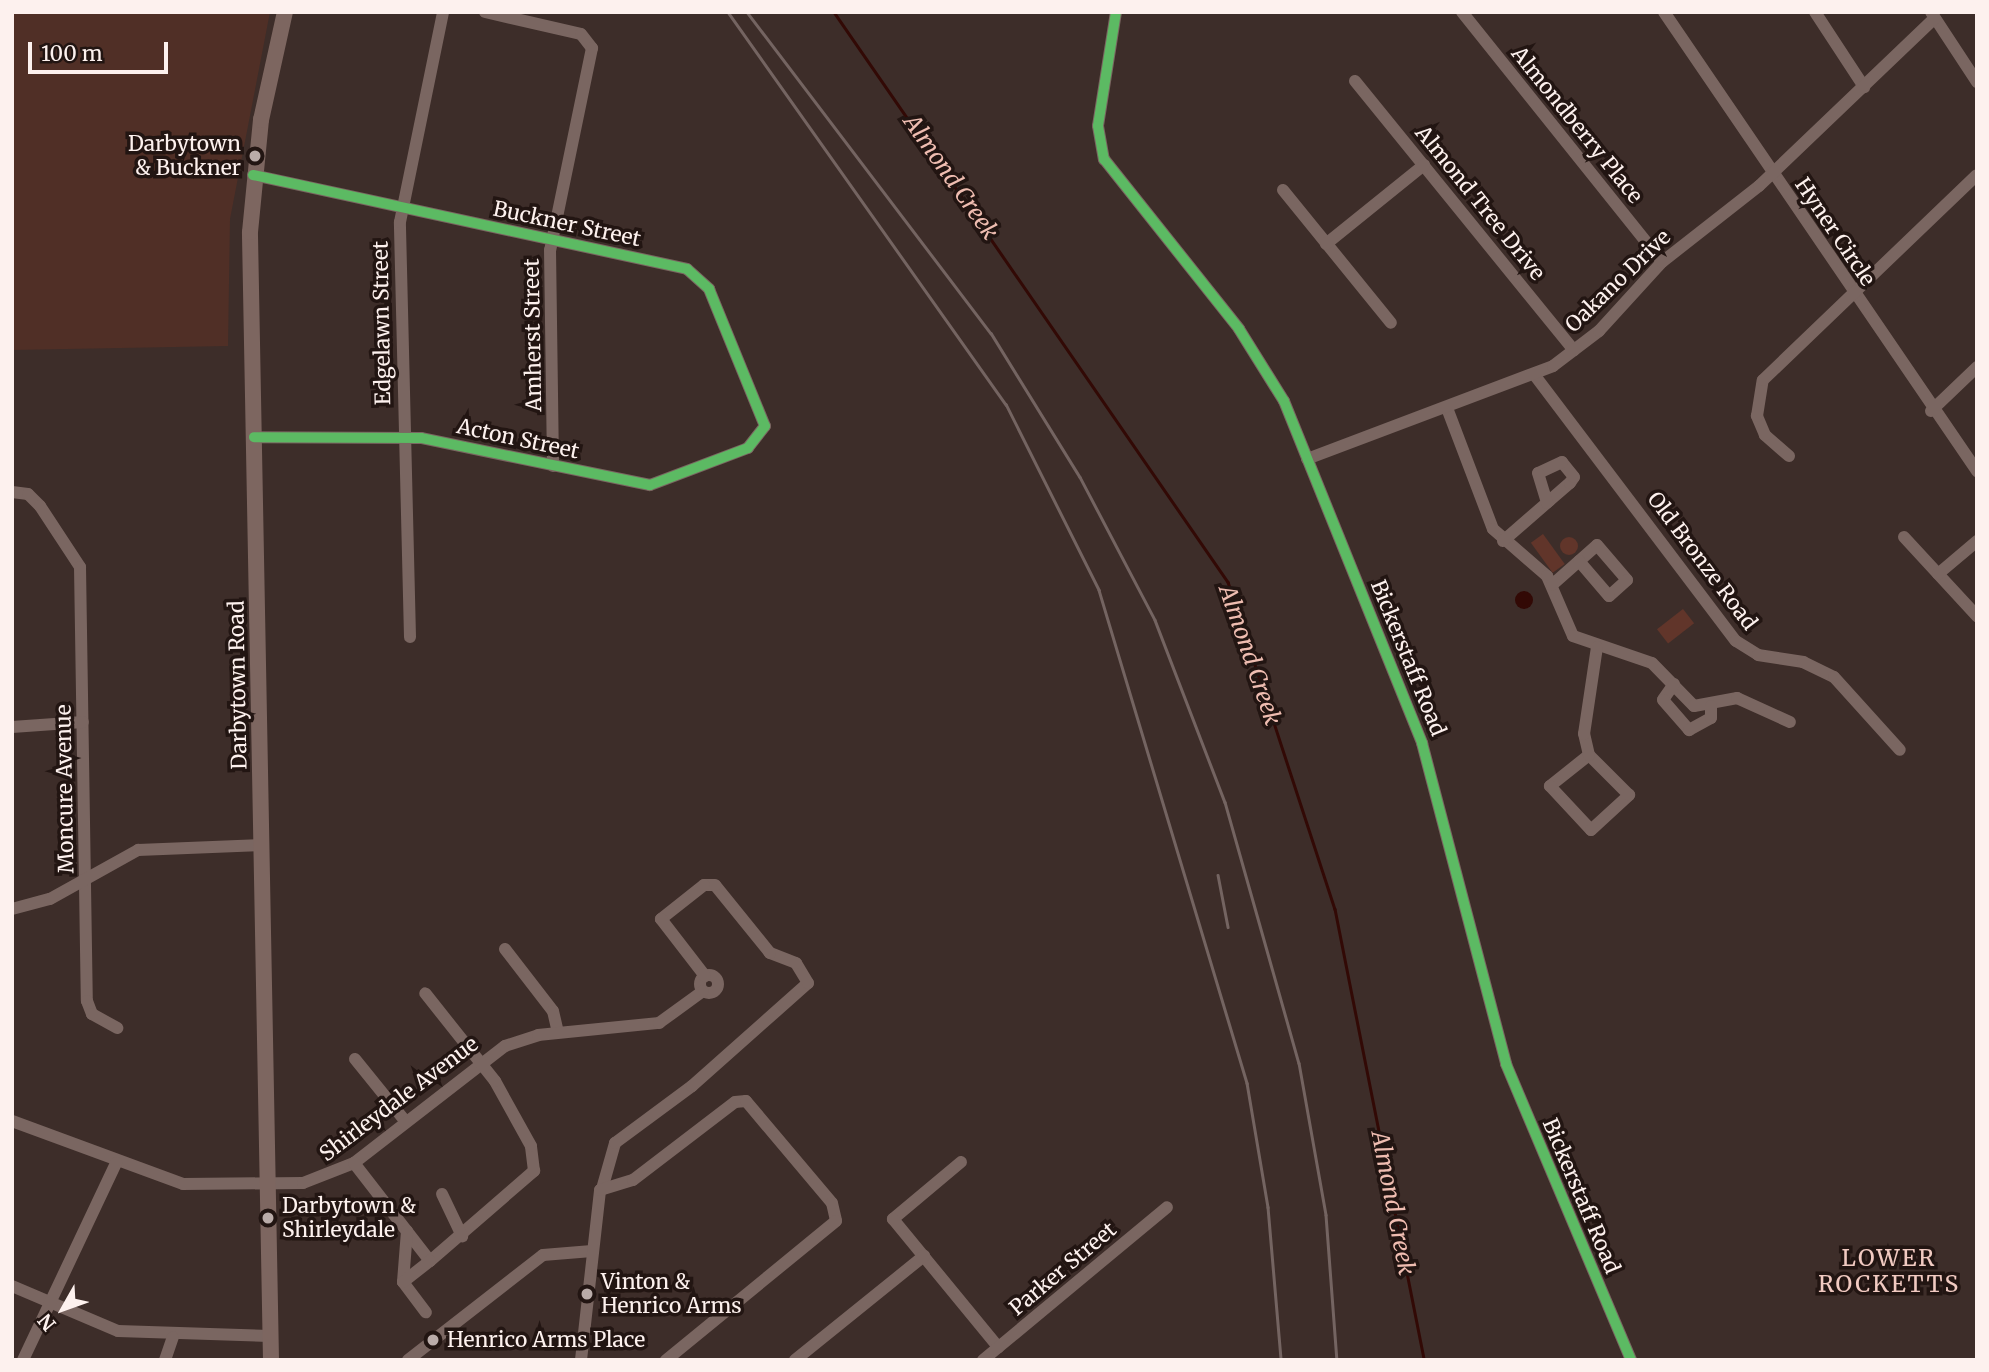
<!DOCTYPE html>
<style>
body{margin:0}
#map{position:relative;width:1989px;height:1372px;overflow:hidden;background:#3d2d29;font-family:Merriweather,serif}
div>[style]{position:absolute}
.built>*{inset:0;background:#502f26}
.green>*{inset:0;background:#61352a;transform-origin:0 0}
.round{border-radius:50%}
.water>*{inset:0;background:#320905}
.stream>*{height:2.5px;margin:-1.25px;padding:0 1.25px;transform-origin:1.25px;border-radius:1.25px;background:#320905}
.minor>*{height:12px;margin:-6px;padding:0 6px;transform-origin:6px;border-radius:6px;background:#7a6661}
.minor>.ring{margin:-6px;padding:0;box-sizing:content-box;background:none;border:12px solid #7a6661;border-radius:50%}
.major>*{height:16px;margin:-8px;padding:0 8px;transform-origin:8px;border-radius:8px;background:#7d6660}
.rail>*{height:2.5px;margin:-1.25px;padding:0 1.25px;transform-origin:1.25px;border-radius:1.25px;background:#746461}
.cycleway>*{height:10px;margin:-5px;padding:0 5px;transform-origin:5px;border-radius:5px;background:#5cba63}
.dots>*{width:19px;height:19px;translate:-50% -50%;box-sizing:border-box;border:4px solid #221512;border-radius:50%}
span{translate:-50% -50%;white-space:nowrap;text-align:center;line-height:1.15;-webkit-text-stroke:7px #221512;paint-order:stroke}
.street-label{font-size:21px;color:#fdf1ee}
.poi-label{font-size:21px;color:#fdf1ee}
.right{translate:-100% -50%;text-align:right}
.left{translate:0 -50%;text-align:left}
.water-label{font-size:23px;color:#efbdb1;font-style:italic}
.neighbourhood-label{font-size:23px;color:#f1cac1;letter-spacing:2px}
.frame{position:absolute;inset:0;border:14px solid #fdf1ee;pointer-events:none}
.north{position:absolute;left:28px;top:1274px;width:70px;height:70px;-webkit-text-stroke:5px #221512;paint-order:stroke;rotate:230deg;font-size:19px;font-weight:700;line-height:28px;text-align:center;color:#fdf1ee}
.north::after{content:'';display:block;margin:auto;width:24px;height:32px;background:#fdf1ee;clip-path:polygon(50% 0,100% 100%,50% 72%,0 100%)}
.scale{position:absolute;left:28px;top:42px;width:140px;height:32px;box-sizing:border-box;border:4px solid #fdf1ee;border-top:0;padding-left:9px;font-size:21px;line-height:24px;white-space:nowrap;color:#fdf1ee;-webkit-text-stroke:5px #221512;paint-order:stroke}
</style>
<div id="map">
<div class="built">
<i style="clip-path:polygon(12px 12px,270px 12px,230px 219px,228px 346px,12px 350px)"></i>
</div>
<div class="green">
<i style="left:1543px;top:534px;width:37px;height:15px;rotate:54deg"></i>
<i class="round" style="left:1560px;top:537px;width:18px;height:18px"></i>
<i style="left:1683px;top:609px;width:18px;height:33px;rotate:52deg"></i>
</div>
<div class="water">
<i class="round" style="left:1515px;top:591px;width:18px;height:18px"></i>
</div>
<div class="stream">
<i style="left:834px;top:12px;width:693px;rotate:55.35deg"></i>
<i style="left:1228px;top:582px;width:344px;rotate:71.9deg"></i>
<i style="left:1335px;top:909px;width:460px;rotate:78.8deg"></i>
</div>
<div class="minor">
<i style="left:485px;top:12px;width:98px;rotate:12.9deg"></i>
<i style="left:581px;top:34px;width:18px;rotate:52deg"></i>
<i style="left:592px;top:48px;width:206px;rotate:101.7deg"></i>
<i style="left:550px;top:250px;width:216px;rotate:89.2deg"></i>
<i style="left:1116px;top:12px;width:115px;rotate:99deg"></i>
<i style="left:1098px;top:126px;width:34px;rotate:80deg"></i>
<i style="left:1104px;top:159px;width:217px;rotate:51.5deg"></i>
<i style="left:1239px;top:329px;width:85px;rotate:58deg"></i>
<i style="left:1284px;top:401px;width:369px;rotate:68deg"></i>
<i style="left:1422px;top:743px;width:332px;rotate:75.3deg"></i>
<i style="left:1506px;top:1064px;width:321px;rotate:67.1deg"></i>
<i style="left:1462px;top:12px;width:320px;rotate:51.3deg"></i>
<i style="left:1664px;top:12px;width:556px;rotate:55.71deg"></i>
<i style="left:1815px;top:12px;width:90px;rotate:56.8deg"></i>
<i style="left:1931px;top:12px;width:84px;rotate:56.7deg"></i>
<i style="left:1355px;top:81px;width:347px;rotate:50.9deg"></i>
<i style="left:253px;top:175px;width:444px;rotate:12.2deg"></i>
<i style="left:687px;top:269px;width:30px;rotate:42deg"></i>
<i style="left:709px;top:289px;width:148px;rotate:67.8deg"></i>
<i style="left:765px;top:426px;width:28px;rotate:128deg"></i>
<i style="left:748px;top:448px;width:105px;rotate:159.3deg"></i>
<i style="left:650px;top:485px;width:234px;rotate:-168.4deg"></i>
<i style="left:421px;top:438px;width:167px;rotate:-179.7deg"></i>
<i style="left:1283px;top:190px;width:171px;rotate:50.9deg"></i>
<i style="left:1326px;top:244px;width:126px;rotate:-38.9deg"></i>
<i style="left:1536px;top:377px;width:331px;rotate:52.9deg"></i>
<i style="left:1736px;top:641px;width:26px;rotate:32deg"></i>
<i style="left:1758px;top:655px;width:46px;rotate:8.8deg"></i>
<i style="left:1803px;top:662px;width:34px;rotate:26deg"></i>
<i style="left:1834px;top:677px;width:98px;rotate:47.9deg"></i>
<i style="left:1447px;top:408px;width:129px;rotate:69.2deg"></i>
<i style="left:1493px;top:529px;width:72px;rotate:41deg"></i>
<i style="left:1547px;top:576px;width:65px;rotate:66.6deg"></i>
<i style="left:1573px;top:636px;width:83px;rotate:18.9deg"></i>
<i style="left:1652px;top:663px;width:60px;rotate:45.7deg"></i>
<i style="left:1694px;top:706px;width:44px;rotate:-10.5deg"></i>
<i style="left:1737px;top:698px;width:58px;rotate:24.4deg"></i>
<i style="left:1931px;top:411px;width:64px;rotate:-43.7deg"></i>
<i style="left:1789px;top:456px;width:32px;rotate:-139deg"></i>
<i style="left:1765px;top:435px;width:21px;rotate:-113deg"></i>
<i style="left:1757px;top:416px;width:36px;rotate:-81deg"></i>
<i style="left:1763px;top:380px;width:296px;rotate:-43.8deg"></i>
<i style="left:1307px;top:459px;width:263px;rotate:-20.7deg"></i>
<i style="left:1553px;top:366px;width:58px;rotate:-37.3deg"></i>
<i style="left:1599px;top:331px;width:93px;rotate:-47.6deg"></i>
<i style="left:1662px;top:262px;width:123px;rotate:-38.1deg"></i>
<i style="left:1759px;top:186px;width:243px;rotate:-43.7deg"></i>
<i style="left:12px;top:492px;width:16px;rotate:7deg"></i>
<i style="left:28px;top:494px;width:17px;rotate:45deg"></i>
<i style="left:40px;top:506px;width:73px;rotate:56.7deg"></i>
<i style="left:80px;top:567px;width:434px;rotate:89.1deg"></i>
<i style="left:87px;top:1001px;width:14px;rotate:69deg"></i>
<i style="left:92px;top:1014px;width:29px;rotate:29deg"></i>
<i style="left:1904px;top:537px;width:108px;rotate:47.3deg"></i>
<i style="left:1503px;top:541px;width:61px;rotate:-41deg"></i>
<i style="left:1549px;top:501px;width:28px;rotate:-41deg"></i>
<i style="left:1570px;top:483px;width:7px;rotate:-56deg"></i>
<i style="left:1574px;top:477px;width:19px;rotate:-129deg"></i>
<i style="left:1562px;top:462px;width:26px;rotate:155deg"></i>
<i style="left:1538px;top:473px;width:31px;rotate:73deg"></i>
<i style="left:1938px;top:574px;width:51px;rotate:-40.2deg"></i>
<i style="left:1552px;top:585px;width:60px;rotate:-41.6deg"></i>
<i style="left:1597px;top:545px;width:46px;rotate:49.4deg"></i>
<i style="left:1627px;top:580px;width:24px;rotate:138deg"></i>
<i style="left:1609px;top:596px;width:46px;rotate:-130.6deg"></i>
<i style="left:410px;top:637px;width:415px;rotate:-91.4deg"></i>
<i style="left:400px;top:222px;width:214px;rotate:-78.4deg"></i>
<i style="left:1674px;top:684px;width:19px;rotate:125deg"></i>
<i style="left:1663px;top:700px;width:40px;rotate:49deg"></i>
<i style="left:1689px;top:730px;width:25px;rotate:-29deg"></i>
<i style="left:1711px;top:718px;width:12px;rotate:-90deg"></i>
<i style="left:12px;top:727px;width:71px;rotate:-4deg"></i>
<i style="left:1589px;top:755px;width:50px;rotate:141.5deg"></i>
<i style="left:1550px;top:786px;width:60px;rotate:47deg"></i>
<i style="left:1591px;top:830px;width:52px;rotate:-42.6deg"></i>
<i style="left:1629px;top:795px;width:57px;rotate:-135deg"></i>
<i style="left:1589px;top:755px;width:22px;rotate:-103deg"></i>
<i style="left:1584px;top:734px;width:88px;rotate:-81.5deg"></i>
<i style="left:12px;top:909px;width:39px;rotate:-15deg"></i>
<i style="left:50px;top:899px;width:101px;rotate:-29.1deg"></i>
<i style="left:138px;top:850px;width:125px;rotate:-2.3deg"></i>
<i style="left:505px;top:949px;width:78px;rotate:52.3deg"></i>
<i style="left:553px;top:1011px;width:22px;rotate:77deg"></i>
<i class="ring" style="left:700px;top:975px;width:6px;height:6px"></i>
<i style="left:355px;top:1059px;width:81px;rotate:51deg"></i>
<i style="left:12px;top:1121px;width:182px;rotate:20.2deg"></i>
<i style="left:183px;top:1184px;width:120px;rotate:-0.5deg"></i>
<i style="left:303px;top:1183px;width:55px;rotate:-21.4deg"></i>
<i style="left:354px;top:1163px;width:191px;rotate:-37.8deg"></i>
<i style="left:505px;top:1046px;width:35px;rotate:-18deg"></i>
<i style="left:538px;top:1035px;width:122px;rotate:-5.7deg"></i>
<i style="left:659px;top:1023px;width:54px;rotate:-36deg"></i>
<i style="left:961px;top:1162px;width:89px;rotate:140deg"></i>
<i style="left:893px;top:1219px;width:166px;rotate:50.6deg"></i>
<i style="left:354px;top:1163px;width:124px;rotate:52.2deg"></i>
<i style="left:430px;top:1261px;width:138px;rotate:-40.9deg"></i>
<i style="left:534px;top:1171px;width:25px;rotate:-97deg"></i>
<i style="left:531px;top:1146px;width:74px;rotate:-119deg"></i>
<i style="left:495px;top:1081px;width:112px;rotate:-128.5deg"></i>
<i style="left:602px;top:1189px;width:48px;rotate:-74.2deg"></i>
<i style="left:615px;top:1143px;width:96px;rotate:-36.5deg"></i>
<i style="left:692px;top:1086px;width:155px;rotate:-41.6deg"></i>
<i style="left:808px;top:983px;width:23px;rotate:-121deg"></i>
<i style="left:796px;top:963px;width:28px;rotate:-159deg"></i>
<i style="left:770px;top:953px;width:87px;rotate:-129deg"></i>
<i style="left:715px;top:885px;width:11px;rotate:180deg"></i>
<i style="left:704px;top:885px;width:55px;rotate:141.7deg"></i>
<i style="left:661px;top:919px;width:72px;rotate:52.3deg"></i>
<i style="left:442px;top:1194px;width:47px;rotate:64.5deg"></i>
<i style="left:407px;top:1231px;width:51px;rotate:94.5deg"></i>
<i style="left:403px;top:1282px;width:38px;rotate:53deg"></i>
<i style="left:403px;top:1282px;width:34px;rotate:-38deg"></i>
<i style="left:12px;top:1286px;width:115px;rotate:23deg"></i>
<i style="left:118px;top:1331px;width:152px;rotate:1.9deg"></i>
<i style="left:23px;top:1360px;width:218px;rotate:-64.7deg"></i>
<i style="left:165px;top:1360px;width:24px;rotate:-71deg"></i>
<i style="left:408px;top:1360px;width:171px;rotate:-37.9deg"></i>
<i style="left:543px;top:1255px;width:49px;rotate:-4.7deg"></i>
<i style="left:581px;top:1360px;width:171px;rotate:-83.6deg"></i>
<i style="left:600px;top:1190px;width:34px;rotate:-17deg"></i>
<i style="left:633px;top:1180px;width:128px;rotate:-37.4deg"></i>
<i style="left:735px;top:1102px;width:11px;rotate:-5deg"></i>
<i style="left:746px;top:1101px;width:133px;rotate:49.9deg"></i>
<i style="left:832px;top:1203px;width:18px;rotate:77deg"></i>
<i style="left:836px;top:1221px;width:220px;rotate:140.7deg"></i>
<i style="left:795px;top:1360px;width:166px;rotate:-38.9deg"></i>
<i style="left:983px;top:1360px;width:239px;rotate:-39.7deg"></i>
</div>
<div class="major">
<i style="left:271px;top:1360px;width:1128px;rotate:-91.07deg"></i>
<i style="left:250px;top:232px;width:113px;rotate:-84.4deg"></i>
<i style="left:261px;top:120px;width:111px;rotate:-77.5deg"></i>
</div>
<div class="rail">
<i style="left:728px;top:12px;width:481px;rotate:54.7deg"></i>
<i style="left:1006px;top:404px;width:208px;rotate:63.4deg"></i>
<i style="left:1099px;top:590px;width:515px;rotate:73.29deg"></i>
<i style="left:1247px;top:1083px;width:126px;rotate:80.4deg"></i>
<i style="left:1268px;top:1207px;width:154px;rotate:85.1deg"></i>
<i style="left:747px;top:12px;width:403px;rotate:52.8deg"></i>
<i style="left:991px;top:333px;width:169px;rotate:58.3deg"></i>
<i style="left:1080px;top:477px;width:161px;rotate:62.3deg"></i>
<i style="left:1155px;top:620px;width:195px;rotate:69deg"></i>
<i style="left:1225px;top:802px;width:271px;rotate:74.2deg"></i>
<i style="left:1299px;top:1063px;width:154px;rotate:79.9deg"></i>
<i style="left:1326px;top:1215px;width:145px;rotate:85.7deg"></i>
<i style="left:1218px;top:875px;width:53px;rotate:79.1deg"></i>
</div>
<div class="cycleway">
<i style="left:1116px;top:12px;width:115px;rotate:99deg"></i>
<i style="left:1098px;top:126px;width:34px;rotate:80deg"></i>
<i style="left:1104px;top:159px;width:217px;rotate:51.5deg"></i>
<i style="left:1239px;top:329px;width:85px;rotate:58deg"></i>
<i style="left:1284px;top:401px;width:369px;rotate:68deg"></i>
<i style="left:1422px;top:743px;width:332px;rotate:75.3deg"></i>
<i style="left:1506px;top:1064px;width:321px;rotate:67.1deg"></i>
<i style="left:253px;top:175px;width:444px;rotate:12.2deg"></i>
<i style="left:687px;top:269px;width:30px;rotate:42deg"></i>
<i style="left:709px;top:289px;width:148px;rotate:67.8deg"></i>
<i style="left:765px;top:426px;width:28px;rotate:128deg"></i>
<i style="left:748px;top:448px;width:105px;rotate:159.3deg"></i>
<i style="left:650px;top:485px;width:234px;rotate:-168.4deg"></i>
<i style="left:421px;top:438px;width:167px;rotate:-179.7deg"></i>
</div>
<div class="dots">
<i style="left:255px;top:156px;background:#baaca9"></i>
<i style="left:268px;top:1218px;background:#baaca9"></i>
<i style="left:587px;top:1294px;background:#baaca9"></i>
<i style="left:433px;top:1340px;background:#baaca9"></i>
</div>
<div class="street-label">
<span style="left:1577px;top:125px;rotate:51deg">Almondberry Place</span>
<span style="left:1480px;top:203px;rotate:51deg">Almond Tree Drive</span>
<span style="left:567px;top:224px;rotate:12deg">Buckner Street</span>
<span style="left:1835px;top:232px;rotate:56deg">Hyner Circle</span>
<span style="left:1618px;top:281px;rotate:-44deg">Oakano Drive</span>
<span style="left:382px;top:323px;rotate:-91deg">Edgelawn Street</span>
<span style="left:533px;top:335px;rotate:-91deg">Amherst Street</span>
<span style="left:518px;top:439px;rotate:12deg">Acton Street</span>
<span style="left:1702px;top:561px;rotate:53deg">Old Bronze Road</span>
<span style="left:1408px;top:658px;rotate:68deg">Bickerstaff Road</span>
<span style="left:238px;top:685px;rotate:-91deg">Darbytown Road</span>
<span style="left:65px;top:789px;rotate:-91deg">Moncure Avenue</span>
<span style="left:399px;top:1099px;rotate:-37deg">Shirleydale Avenue</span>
<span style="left:1581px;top:1196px;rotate:67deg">Bickerstaff Road</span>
<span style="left:1063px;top:1269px;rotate:-40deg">Parker Street</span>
</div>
<div class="poi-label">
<span class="right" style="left:241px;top:156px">Darbytown<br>&amp; Buckner</span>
<span class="left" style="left:282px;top:1218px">Darbytown &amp;<br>Shirleydale</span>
<span class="left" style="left:601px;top:1294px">Vinton &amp;<br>Henrico Arms</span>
<span class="left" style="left:447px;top:1340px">Henrico Arms Place</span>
</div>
<div class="water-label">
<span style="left:951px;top:177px;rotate:55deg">Almond Creek</span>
<span style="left:1250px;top:655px;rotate:71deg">Almond Creek</span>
<span style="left:1393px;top:1203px;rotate:79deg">Almond Creek</span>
</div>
<div class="neighbourhood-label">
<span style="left:1889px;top:1271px">LOWER<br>ROCKETTS</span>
</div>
<div class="frame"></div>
<div class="north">N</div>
<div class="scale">100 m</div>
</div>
